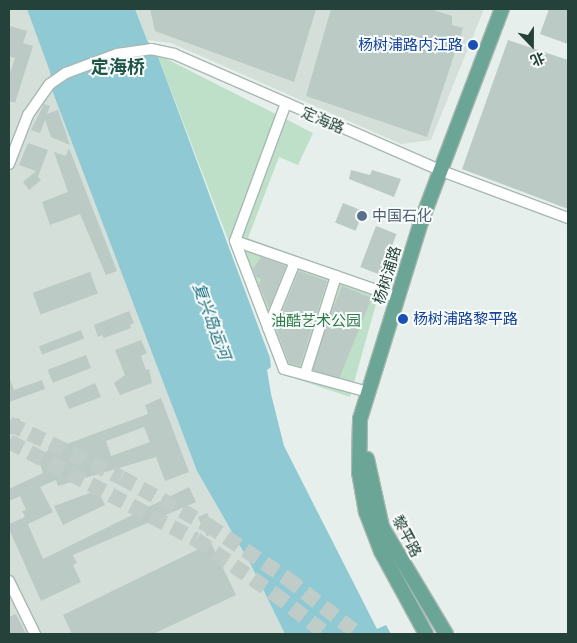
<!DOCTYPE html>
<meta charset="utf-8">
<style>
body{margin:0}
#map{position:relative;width:577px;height:643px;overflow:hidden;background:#e6efeb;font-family:"Asap Condensed","Noto Sans SC",sans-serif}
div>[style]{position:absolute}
.built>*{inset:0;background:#d4dfda}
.green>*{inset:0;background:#bfe0c8}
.water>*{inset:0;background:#8ec9d4}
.building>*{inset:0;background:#bbcac4;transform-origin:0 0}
.highway-tunnel>*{height:15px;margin-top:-7.5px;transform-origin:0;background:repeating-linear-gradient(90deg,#bfccc8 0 15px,transparent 0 23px)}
.roads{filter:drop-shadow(1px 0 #a8b8b2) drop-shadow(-1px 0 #a8b8b2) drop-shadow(0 1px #a8b8b2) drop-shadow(0 -1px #a8b8b2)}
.minor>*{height:10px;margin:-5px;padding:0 5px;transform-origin:5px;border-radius:5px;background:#fff}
.major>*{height:14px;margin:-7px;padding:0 7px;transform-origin:7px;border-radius:7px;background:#6aa596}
.dots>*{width:14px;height:14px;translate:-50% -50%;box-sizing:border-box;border:2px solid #f7fbf9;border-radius:50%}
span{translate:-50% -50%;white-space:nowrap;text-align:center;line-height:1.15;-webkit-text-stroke:4px #f7fbf9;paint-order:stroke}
.transit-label{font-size:15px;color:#164399}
.right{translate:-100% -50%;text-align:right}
.left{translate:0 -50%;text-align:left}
.street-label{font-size:15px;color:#24423a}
.service-label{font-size:15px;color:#4e5e75}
.park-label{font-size:15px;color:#2d7a4b}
.water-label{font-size:16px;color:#1c6f80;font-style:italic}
.quarter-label{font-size:18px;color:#1f5548;font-weight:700}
.frame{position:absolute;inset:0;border:10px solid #24423a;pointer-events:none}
.north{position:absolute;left:507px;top:20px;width:50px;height:50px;-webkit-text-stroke:4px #f7fbf9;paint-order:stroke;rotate:158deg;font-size:14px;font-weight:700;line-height:20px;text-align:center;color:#24423a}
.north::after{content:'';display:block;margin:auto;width:18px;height:22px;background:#24423a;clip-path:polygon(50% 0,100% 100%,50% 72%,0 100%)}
</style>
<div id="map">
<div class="built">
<i style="clip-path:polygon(9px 9px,27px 9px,50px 72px,53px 93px,197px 471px,251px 565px,285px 634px,9px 634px)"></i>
<i style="clip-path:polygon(135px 9px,484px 9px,431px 140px,401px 144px,171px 43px,147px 40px)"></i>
</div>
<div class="green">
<i style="clip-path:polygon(157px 54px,313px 133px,298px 165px,279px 157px,248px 238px,381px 286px,350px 397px,279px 373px)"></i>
</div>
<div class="water">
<i style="clip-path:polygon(27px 9px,135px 9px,147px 40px,157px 54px,270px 358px,271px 367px,267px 370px,271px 394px,284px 446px,377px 629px,386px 625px,391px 634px,285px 634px,251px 565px,197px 471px,53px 93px,50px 72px)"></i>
</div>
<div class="building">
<i style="clip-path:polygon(150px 9px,316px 9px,294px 82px,155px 31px)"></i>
<i style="clip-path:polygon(331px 9px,431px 9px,452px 16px,452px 25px,463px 28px,427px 137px,306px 96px)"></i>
<i style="clip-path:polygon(549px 9px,568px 9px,568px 44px,540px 34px)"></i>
<i style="clip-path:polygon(10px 26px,27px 31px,23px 43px,33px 46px,15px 103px,9px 101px,9px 76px,15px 58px,9px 56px)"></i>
<i style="clip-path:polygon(508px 40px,568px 60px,568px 209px,462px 169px)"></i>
<i style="clip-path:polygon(44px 104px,50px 106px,47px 114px,58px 110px,70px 145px,51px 137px,45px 120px,40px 133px,31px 130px)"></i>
<i style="clip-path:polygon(28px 143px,48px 150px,38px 177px,41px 180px,29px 190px,23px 182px,36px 171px,19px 165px)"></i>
<i style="clip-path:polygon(69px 148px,117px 271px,106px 275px,80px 214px,50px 225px,42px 202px,68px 192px,54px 152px,66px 156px)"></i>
<i style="clip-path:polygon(351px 170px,370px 175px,372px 170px,401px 179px,394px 197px,349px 179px)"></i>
<i style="left:343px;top:203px;width:22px;height:21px;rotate:22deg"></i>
<i style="left:376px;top:226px;width:22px;height:44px;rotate:21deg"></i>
<i style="clip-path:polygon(261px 257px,286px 266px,269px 308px,259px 285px,261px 279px,256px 277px,253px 269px)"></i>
<i style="clip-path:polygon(299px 271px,327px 281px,300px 366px,289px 363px,276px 328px)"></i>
<i style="left:90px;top:272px;width:23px;height:61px;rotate:70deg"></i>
<i style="left:342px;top:286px;width:32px;height:89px;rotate:22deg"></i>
<i style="clip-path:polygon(129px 311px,134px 323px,130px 325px,131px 328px,104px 338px,102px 335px,98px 337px,94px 325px)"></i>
<i style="left:81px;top:330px;width:9px;height:45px;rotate:69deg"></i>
<i style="clip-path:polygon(141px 340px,147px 353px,141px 356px,146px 370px,149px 369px,152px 383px,120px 395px,114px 383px,125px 375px,115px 350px)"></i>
<i style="left:86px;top:355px;width:14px;height:41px;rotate:69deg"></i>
<i style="clip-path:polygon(9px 377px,14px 390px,42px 380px,45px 389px,9px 402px)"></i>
<i style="clip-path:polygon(95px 383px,101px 397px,69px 409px,64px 397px)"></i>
<i style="clip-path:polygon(evenodd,161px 398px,189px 472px,165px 481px,156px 457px,58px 486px,56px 480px,40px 487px,53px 512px,28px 524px,43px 559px,189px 487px,196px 502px,73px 555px,77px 563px,73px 565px,81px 582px,41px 601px,9px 529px,9px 524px,25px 517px,22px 511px,26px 510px,20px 496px,9px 501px,9px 489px,43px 473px,37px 455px,148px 414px,145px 405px,161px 398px,144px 427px,150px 442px,111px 456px,106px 441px,144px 427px)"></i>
<i style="clip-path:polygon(19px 418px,23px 430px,9px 435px,9px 421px)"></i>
<i style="clip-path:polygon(98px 490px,105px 505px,63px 525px,54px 506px)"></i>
<i style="left:207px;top:513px;width:21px;height:10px;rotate:65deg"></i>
<i style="clip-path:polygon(211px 543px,236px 595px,153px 634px,72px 634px,63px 615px)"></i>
<i style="clip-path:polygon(16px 614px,26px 634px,9px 634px,9px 617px)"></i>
</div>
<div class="highway-tunnel">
<i style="left:9px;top:423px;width:124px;rotate:25.7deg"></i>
<i style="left:121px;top:477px;width:98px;rotate:28.7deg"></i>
<i style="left:207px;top:524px;width:97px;rotate:34deg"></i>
<i style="left:287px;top:578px;width:91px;rotate:37.9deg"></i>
<i style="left:9px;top:441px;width:211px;rotate:27.7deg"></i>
<i style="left:196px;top:539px;width:95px;rotate:34.7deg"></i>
<i style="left:274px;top:593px;width:67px;rotate:37.7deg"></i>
</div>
<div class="roads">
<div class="minor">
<i style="left:286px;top:103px;width:147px;rotate:110.3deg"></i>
<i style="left:235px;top:241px;width:137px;rotate:69.1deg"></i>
<i style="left:284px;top:369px;width:87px;rotate:15.3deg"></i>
<i style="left:9px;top:164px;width:53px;rotate:-68.8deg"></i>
<i style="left:28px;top:115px;width:38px;rotate:-55deg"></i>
<i style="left:50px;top:84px;width:19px;rotate:-35deg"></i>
<i style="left:66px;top:73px;width:54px;rotate:-20.4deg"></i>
<i style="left:117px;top:54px;width:34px;rotate:-8deg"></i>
<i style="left:151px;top:49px;width:24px;rotate:12deg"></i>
<i style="left:174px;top:54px;width:289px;rotate:23.6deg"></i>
<i style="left:439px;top:170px;width:138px;rotate:20.4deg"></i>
<i style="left:235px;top:241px;width:171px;rotate:19.1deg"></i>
<i style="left:268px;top:328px;width:71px;rotate:-67.8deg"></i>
<i style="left:305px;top:374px;width:103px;rotate:-72.4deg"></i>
<i style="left:9px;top:581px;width:59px;rotate:63.9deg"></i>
</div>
<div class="major">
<i style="left:367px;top:459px;width:70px;rotate:77.6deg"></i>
<i style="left:382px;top:527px;width:125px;rotate:59.1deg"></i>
<i style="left:426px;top:634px;width:94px;rotate:-118.5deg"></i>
<i style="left:381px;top:551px;width:42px;rotate:-111deg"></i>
<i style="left:366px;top:512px;width:40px;rotate:-100deg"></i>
<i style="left:359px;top:473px;width:54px;rotate:-88.9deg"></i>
<i style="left:360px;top:419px;width:206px;rotate:-72.8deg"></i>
<i style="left:421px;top:222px;width:228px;rotate:-69.2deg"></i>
</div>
</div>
<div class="dots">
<i style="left:473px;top:45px;background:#1a4fb4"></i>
<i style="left:362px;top:216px;background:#5c6f8a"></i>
<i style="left:403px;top:319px;background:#1a4fb4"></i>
</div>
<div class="transit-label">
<span class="right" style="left:463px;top:45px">杨树浦路内江路</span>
<span class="left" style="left:413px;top:319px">杨树浦路黎平路</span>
</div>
<div class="street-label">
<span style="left:323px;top:120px;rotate:23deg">定海路</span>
<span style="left:387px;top:275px;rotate:-73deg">杨树浦路</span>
<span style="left:407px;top:536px;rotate:62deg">黎平路</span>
</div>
<div class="service-label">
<span class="left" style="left:372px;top:216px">中国石化</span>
</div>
<div class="park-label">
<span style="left:316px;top:321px">油酷艺术公园</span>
</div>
<div class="water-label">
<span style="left:212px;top:321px;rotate:70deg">复兴岛运河</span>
</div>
<div class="quarter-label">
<span style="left:118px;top:67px">定海桥</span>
</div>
<div class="frame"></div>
<div class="north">北</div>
</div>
